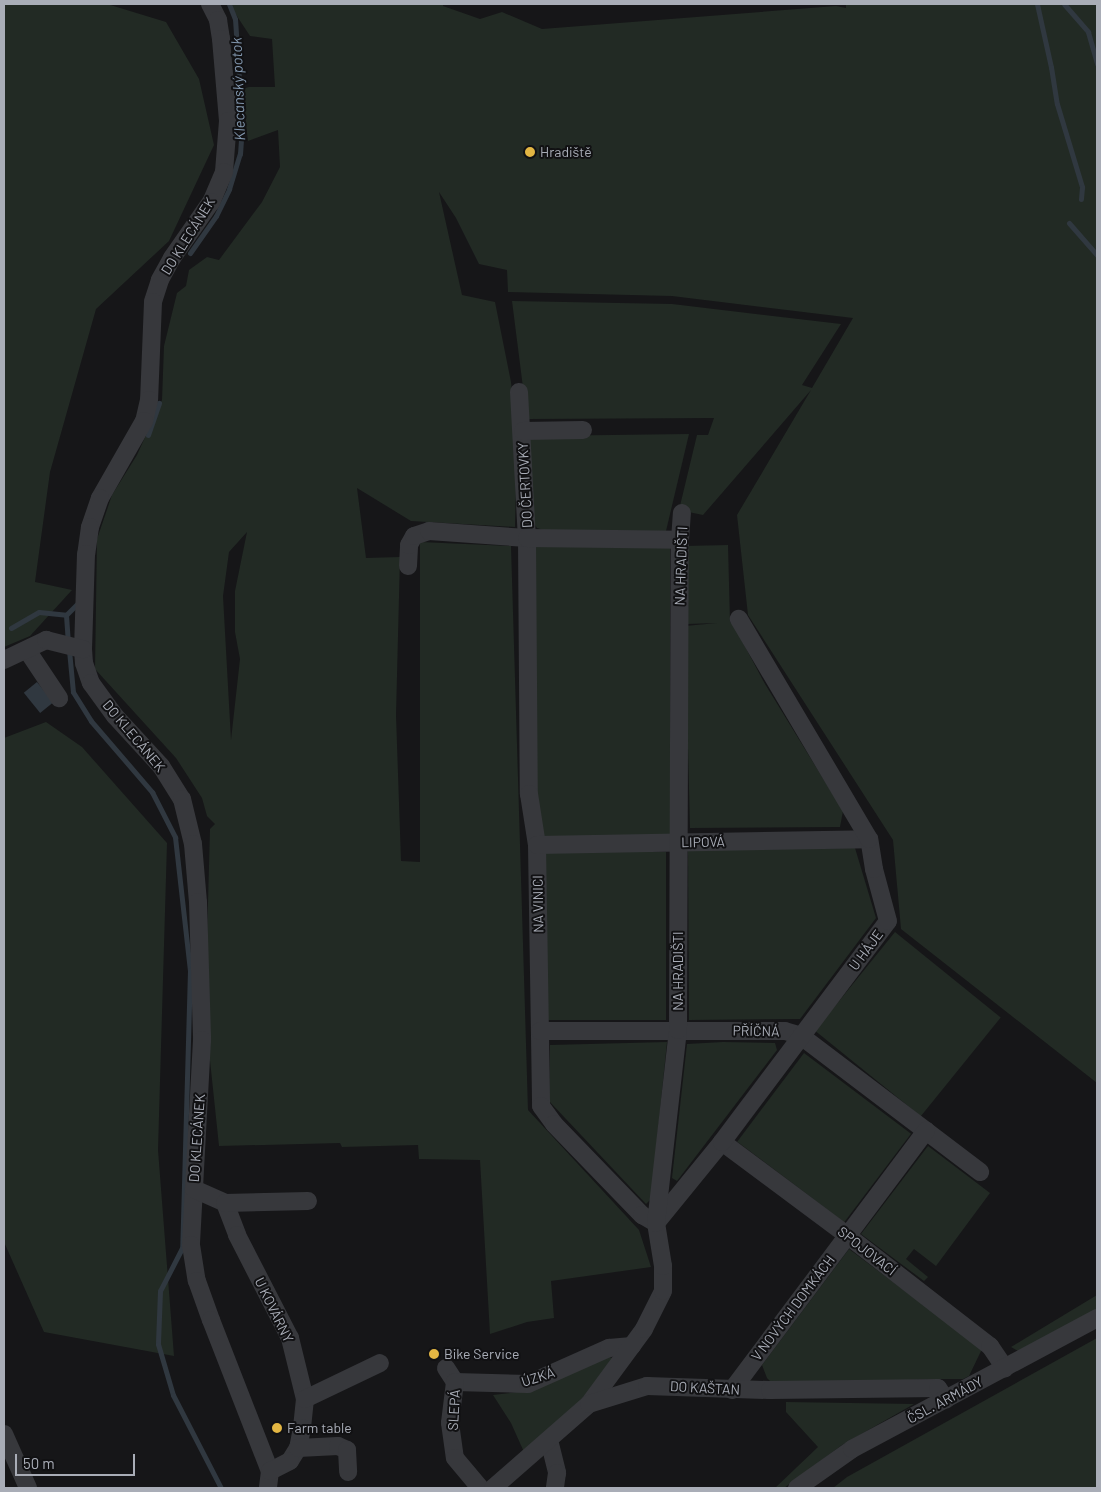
<!DOCTYPE html>
<meta charset="utf-8">
<style>
body{margin:0}
#map{position:relative;width:1101px;height:1492px;overflow:hidden;background:#161618;font-family:Barlow,sans-serif}
div>[style]{position:absolute}
.green>*{inset:0;background:#222a24;transform-origin:0 0}
.water>*{inset:0;background:#303840;transform-origin:0 0}
.stream>*{height:5px;margin:-2.5px;padding:0 2.5px;transform-origin:2.5px;border-radius:2.5px;background:#303840}
.minor>*{height:18px;margin:-9px;padding:0 9px;transform-origin:9px;border-radius:9px;background:#37383c}
.dots>*{width:14px;height:14px;translate:-50% -50%;box-sizing:border-box;border:2px solid #111113;border-radius:50%}
span{translate:-50% -50%;white-space:nowrap;text-align:center;line-height:1.15;-webkit-text-stroke:4px #111113;paint-order:stroke}
.poi-label{font-size:14px;color:#a9adb7}
.left{translate:0 -50%;text-align:left}
.street-label{font-size:14px;color:#a9adb7}
.water-label{font-size:15px;color:#8398af;font-style:italic}
.frame{position:absolute;inset:0;border:5px solid #a9adb7;pointer-events:none}
.scale{position:absolute;left:15px;top:1454px;width:120px;height:22px;box-sizing:border-box;border:2px solid #a9adb7;border-top:0;padding-left:6px;font-size:15px;line-height:18px;white-space:nowrap;color:#a9adb7;-webkit-text-stroke:4px #111113;paint-order:stroke}
</style>
<div id="map">
<div class="green">
<i style="clip-path:polygon(4px 4px,107px 4px,166px 22px,199px 79px,214px 145px,169px 241px,96px 309px,50px 472px,35px 582px,72px 590px,30px 636px,4px 647px)"></i>
<i style="clip-path:polygon(evenodd,229px 4px,443px 4px,443px 6px,480px 19px,502px 12px,542px 29px,836px 6px,846px 8px,846px 4px,1097px 4px,1097px 1083px,901px 929px,893px 840px,748px 615px,737px 515px,811px 390px,703px 515px,679px 510px,697px 435px,708px 435px,714px 418px,527px 419px,512px 301px,672px 304px,841px 324px,802px 385px,812px 388px,853px 318px,672px 296px,508px 292px,507px 270px,479px 264px,456px 218px,439px 192px,462px 295px,495px 302px,511px 382px,517px 438px,515px 527px,411px 521px,357px 488px,366px 558px,400px 557px,396px 715px,401px 861px,420px 862px,420px 542px,511px 546px,528px 1110px,639px 1230px,651px 1267px,551px 1281px,554px 1318px,527px 1322px,490px 1334px,480px 1160px,419px 1159px,418px 1145px,342px 1147px,340px 1143px,219px 1146px,205px 1013px,210px 829px,215px 824px,207px 816px,202px 798px,176px 758px,95px 669px,97px 539px,112px 495px,137px 455px,162px 400px,164px 346px,177px 293px,186px 286px,189px 270px,207px 257px,219px 260px,262px 202px,280px 167px,278px 130px,248px 141px,242px 89px,249px 87px,275px 87px,272px 39px,250px 36px,229px 4px,247px 532px,235px 591px,235px 632px,240px 659px,231px 740px,223px 596px,229px 552px,247px 532px)"></i>
<i style="clip-path:polygon(689px 434px,666px 531px,550px 532px,537px 528px,532px 521px,528px 441px,533px 436px)"></i>
<i style="left:536px;top:545px;width:134px;height:291px"></i>
<i style="clip-path:polygon(728px 545px,730px 622px,733px 624px,765px 684px,843px 811px,840px 827px,690px 828px,685px 626px,717px 623px,687px 624px,685px 546px)"></i>
<i style="clip-path:polygon(46px 722px,82px 747px,167px 843px,158px 1150px,174px 1356px,44px 1332px,4px 1242px,4px 738px)"></i>
<i style="clip-path:polygon(855px 848px,876px 918px,800px 1019px,689px 1020px,688px 850px)"></i>
<i style="left:666px;top:852px;width:168px;height:123px;rotate:90deg"></i>
<i style="left:895px;top:932px;width:136px;height:127px;rotate:39deg"></i>
<i style="clip-path:polygon(667px 1042px,651px 1199px,646px 1204px,549px 1101px,550px 1045px)"></i>
<i style="clip-path:polygon(723px 1042px,775px 1043px,777px 1050px,677px 1181px,672px 1178px,687px 1044px)"></i>
<i style="left:804px;top:1053px;width:134px;height:111px;rotate:37deg"></i>
<i style="clip-path:polygon(928px 1146px,990px 1193px,936px 1266px,914px 1249px,906px 1259px,928px 1277px,924px 1281px,861px 1234px)"></i>
<i style="clip-path:polygon(849px 1249px,982px 1349px,969px 1376px,963px 1379px,927px 1379px,836px 1384px,770px 1381px,767px 1378px,762px 1365px)"></i>
<i style="clip-path:polygon(1097px 1295px,1097px 1310px,1020px 1352px,1011px 1347px)"></i>
<i style="clip-path:polygon(1097px 1338px,1097px 1488px,833px 1488px,847px 1477px)"></i>
<i style="clip-path:polygon(608px 1356px,612px 1358px,585px 1399px,524px 1452px,511px 1423px,493px 1395px,517px 1392px)"></i>
<i style="clip-path:polygon(786px 1402px,914px 1404px,842px 1445px,784px 1488px,775px 1488px,818px 1447px,786px 1412px)"></i>
</div>
<div class="water">
<i style="left:37px;top:682px;width:26px;height:17px;rotate:51deg"></i>
</div>
<div class="stream">
<i style="left:1037px;top:4px;width:65px;rotate:77.5deg"></i>
<i style="left:1051px;top:67px;width:37px;rotate:81deg"></i>
<i style="left:1057px;top:104px;width:87px;rotate:73.2deg"></i>
<i style="left:1082px;top:187px;width:12px;rotate:95deg"></i>
<i style="left:1064px;top:4px;width:37px;rotate:49deg"></i>
<i style="left:1088px;top:32px;width:33px;rotate:74deg"></i>
<i style="left:1069px;top:223px;width:43px;rotate:48.8deg"></i>
<i style="left:190px;top:253px;width:45px;rotate:-54.9deg"></i>
<i style="left:216px;top:216px;width:30px;rotate:-64deg"></i>
<i style="left:229px;top:189px;width:37px;rotate:-73deg"></i>
<i style="left:240px;top:154px;width:30px;rotate:-86deg"></i>
<i style="left:242px;top:124px;width:105px;rotate:-93.8deg"></i>
<i style="left:235px;top:19px;width:16px;rotate:-112deg"></i>
<i style="left:148px;top:435px;width:34px;rotate:-71deg"></i>
<i style="left:66px;top:615px;width:26px;rotate:86deg"></i>
<i style="left:11px;top:628px;width:32px;rotate:-30deg"></i>
<i style="left:39px;top:612px;width:27px;rotate:6deg"></i>
<i style="left:66px;top:615px;width:17px;rotate:-45deg"></i>
<i style="left:69px;top:650px;width:42px;rotate:84.6deg"></i>
<i style="left:73px;top:692px;width:34px;rotate:58deg"></i>
<i style="left:91px;top:721px;width:94px;rotate:49.3deg"></i>
<i style="left:152px;top:792px;width:51px;rotate:62.9deg"></i>
<i style="left:175px;top:837px;width:134px;rotate:83.6deg"></i>
<i style="left:190px;top:970px;width:278px;rotate:91.6deg"></i>
<i style="left:182px;top:1248px;width:48px;rotate:117.1deg"></i>
<i style="left:160px;top:1291px;width:53px;rotate:92.2deg"></i>
<i style="left:158px;top:1344px;width:53px;rotate:73.6deg"></i>
<i style="left:173px;top:1395px;width:105px;rotate:62.7deg"></i>
</div>
<div class="minor">
<i style="left:210px;top:4px;width:18px;rotate:63deg"></i>
<i style="left:218px;top:20px;width:19px;rotate:81deg"></i>
<i style="left:221px;top:39px;width:82px;rotate:85.1deg"></i>
<i style="left:228px;top:121px;width:51px;rotate:94.5deg"></i>
<i style="left:224px;top:172px;width:33px;rotate:113deg"></i>
<i style="left:211px;top:202px;width:68px;rotate:124.9deg"></i>
<i style="left:172px;top:258px;width:25px;rotate:119deg"></i>
<i style="left:160px;top:280px;width:23px;rotate:108deg"></i>
<i style="left:153px;top:302px;width:98px;rotate:92.3deg"></i>
<i style="left:149px;top:400px;width:22px;rotate:103deg"></i>
<i style="left:144px;top:421px;width:89px;rotate:119.7deg"></i>
<i style="left:100px;top:498px;width:31px;rotate:109deg"></i>
<i style="left:90px;top:527px;width:27px;rotate:98deg"></i>
<i style="left:86px;top:554px;width:95px;rotate:91.8deg"></i>
<i style="left:83px;top:649px;width:14px;rotate:86deg"></i>
<i style="left:84px;top:663px;width:21px;rotate:71deg"></i>
<i style="left:91px;top:683px;width:41px;rotate:54deg"></i>
<i style="left:115px;top:716px;width:68px;rotate:47.4deg"></i>
<i style="left:161px;top:766px;width:39px;rotate:58deg"></i>
<i style="left:182px;top:799px;width:46px;rotate:76.3deg"></i>
<i style="left:193px;top:844px;width:58px;rotate:85.1deg"></i>
<i style="left:198px;top:902px;width:138px;rotate:88.3deg"></i>
<i style="left:202px;top:1040px;width:205px;rotate:93.1deg"></i>
<i style="left:191px;top:1245px;width:36px;rotate:81deg"></i>
<i style="left:197px;top:1281px;width:41px;rotate:70.3deg"></i>
<i style="left:211px;top:1320px;width:162px;rotate:68.7deg"></i>
<i style="left:270px;top:1471px;width:17px;rotate:97deg"></i>
<i style="left:519px;top:392px;width:146px;rotate:86.9deg"></i>
<i style="left:527px;top:538px;width:256px;rotate:89.6deg"></i>
<i style="left:529px;top:794px;width:52px;rotate:81.1deg"></i>
<i style="left:537px;top:845px;width:261px;rotate:89.1deg"></i>
<i style="left:541px;top:1106px;width:22px;rotate:54deg"></i>
<i style="left:554px;top:1124px;width:127px;rotate:46deg"></i>
<i style="left:642px;top:1215px;width:16px;rotate:30deg"></i>
<i style="left:523px;top:431px;width:60px;rotate:-1deg"></i>
<i style="left:408px;top:566px;width:21px;rotate:-87deg"></i>
<i style="left:409px;top:545px;width:10px;rotate:-61deg"></i>
<i style="left:414px;top:536px;width:16px;rotate:-18deg"></i>
<i style="left:429px;top:531px;width:98px;rotate:4.1deg"></i>
<i style="left:527px;top:538px;width:153px;rotate:0.7deg"></i>
<i style="left:27px;top:650px;width:58px;rotate:56.3deg"></i>
<i style="left:4px;top:660px;width:47px;rotate:-25.5deg"></i>
<i style="left:46px;top:640px;width:38px;rotate:14deg"></i>
<i style="left:537px;top:845px;width:332px;rotate:-1deg"></i>
<i style="left:540px;top:1031px;width:245px"></i>
<i style="left:785px;top:1031px;width:17px;rotate:17deg"></i>
<i style="left:801px;top:1036px;width:225px;rotate:37.2deg"></i>
<i style="left:722px;top:1142px;width:157px;rotate:36.7deg"></i>
<i style="left:848px;top:1236px;width:180px;rotate:37.8deg"></i>
<i style="left:990px;top:1346px;width:27px;rotate:56deg"></i>
<i style="left:194px;top:1189px;width:34px;rotate:24deg"></i>
<i style="left:225px;top:1203px;width:34px;rotate:69deg"></i>
<i style="left:237px;top:1235px;width:116px;rotate:62.8deg"></i>
<i style="left:290px;top:1338px;width:63px;rotate:76.2deg"></i>
<i style="left:305px;top:1399px;width:29px;rotate:96deg"></i>
<i style="left:302px;top:1428px;width:20px;rotate:101deg"></i>
<i style="left:298px;top:1448px;width:15px;rotate:122deg"></i>
<i style="left:290px;top:1461px;width:22px;rotate:153deg"></i>
<i style="left:225px;top:1203px;width:83px;rotate:-1.4deg"></i>
<i style="left:656px;top:1223px;width:104px;rotate:-50.8deg"></i>
<i style="left:722px;top:1142px;width:276px;rotate:-53.1deg"></i>
<i style="left:888px;top:921px;width:54px;rotate:-105.1deg"></i>
<i style="left:874px;top:869px;width:30px;rotate:-99deg"></i>
<i style="left:869px;top:839px;width:256px;rotate:-120.6deg"></i>
<i style="left:446px;top:1368px;width:17px;rotate:57deg"></i>
<i style="left:455px;top:1382px;width:73px;rotate:1.6deg"></i>
<i style="left:528px;top:1384px;width:89px;rotate:-24deg"></i>
<i style="left:609px;top:1348px;width:23px;rotate:-5deg"></i>
<i style="left:455px;top:1382px;width:41px;rotate:97deg"></i>
<i style="left:450px;top:1423px;width:35px;rotate:82deg"></i>
<i style="left:455px;top:1458px;width:39px;rotate:50deg"></i>
<i style="left:732px;top:1390px;width:324px;rotate:-53.2deg"></i>
<i style="left:305px;top:1399px;width:83px;rotate:-25.6deg"></i>
<i style="left:589px;top:1404px;width:93px;rotate:-53.7deg"></i>
<i style="left:644px;top:1329px;width:42px;rotate:-63.4deg"></i>
<i style="left:663px;top:1291px;width:25px;rotate:-90deg"></i>
<i style="left:663px;top:1266px;width:44px;rotate:-99.2deg"></i>
<i style="left:656px;top:1223px;width:194px;rotate:-83.5deg"></i>
<i style="left:678px;top:1030px;width:490px;rotate:-89.8deg"></i>
<i style="left:680px;top:540px;width:27px;rotate:-86deg"></i>
<i style="left:4px;top:1434px;width:59px;rotate:66deg"></i>
<i style="left:549px;top:1440px;width:34px;rotate:76deg"></i>
<i style="left:557px;top:1473px;width:15px;rotate:98deg"></i>
<i style="left:298px;top:1448px;width:40px;rotate:-2.9deg"></i>
<i style="left:338px;top:1446px;width:10px;rotate:24deg"></i>
<i style="left:347px;top:1450px;width:22px;rotate:87deg"></i>
<i style="left:493px;top:1488px;width:128px;rotate:-41.2deg"></i>
<i style="left:589px;top:1404px;width:61px;rotate:-17.2deg"></i>
<i style="left:647px;top:1386px;width:123px;rotate:1.9deg"></i>
<i style="left:770px;top:1390px;width:168px;rotate:-0.7deg"></i>
<i style="left:938px;top:1388px;width:14px;rotate:56deg"></i>
<i style="left:797px;top:1488px;width:67px;rotate:-35.3deg"></i>
<i style="left:852px;top:1449px;width:278px;rotate:-28.1deg"></i>
</div>
<div class="dots">
<i style="left:530px;top:152px;background:#e3b643"></i>
<i style="left:434px;top:1354px;background:#e3b643"></i>
<i style="left:277px;top:1428px;background:#e3b643"></i>
</div>
<div class="poi-label">
<span class="left" style="left:540px;top:152px">Hradiště</span>
<span class="left" style="left:444px;top:1354px">Bike Service</span>
<span class="left" style="left:287px;top:1428px">Farm table</span>
</div>
<div class="street-label">
<span style="left:188px;top:236px;rotate:-58deg">DO KLECÁNEK</span>
<span style="left:525px;top:485px;rotate:-93deg">DO ČERTOVKY</span>
<span style="left:681px;top:566px;rotate:-88deg">NA HRADIŠTI</span>
<span style="left:134px;top:736px;rotate:50deg">DO KLECÁNEK</span>
<span style="left:703px;top:842px;rotate:-1deg">LIPOVÁ</span>
<span style="left:538px;top:904px;rotate:-91deg">NA VINICI</span>
<span style="left:866px;top:950px;rotate:-53deg">U HÁJE</span>
<span style="left:678px;top:971px;rotate:-90deg">NA HRADIŠTI</span>
<span style="left:756px;top:1031px;rotate:1deg">PŘÍČNÁ</span>
<span style="left:197px;top:1138px;rotate:-86deg">DO KLECÁNEK</span>
<span style="left:867px;top:1251px;rotate:38deg">SPOJOVACÍ</span>
<span style="left:793px;top:1308px;rotate:-53deg">V NOVÝCH DOMKÁCH</span>
<span style="left:274px;top:1310px;rotate:64deg">U KOVÁRNY</span>
<span style="left:538px;top:1377px;rotate:-18deg">ÚZKÁ</span>
<span style="left:705px;top:1388px;rotate:3deg">DO KAŠTAN</span>
<span style="left:945px;top:1400px;rotate:-28deg">ČSL. ARMÁDY</span>
<span style="left:454px;top:1410px;rotate:-87deg">SLEPÁ</span>
</div>
<div class="water-label">
<span style="left:238px;top:89px;rotate:-92deg">Klecanský potok</span>
</div>
<div class="frame"></div>
<div class="scale">50 m</div>
</div>
